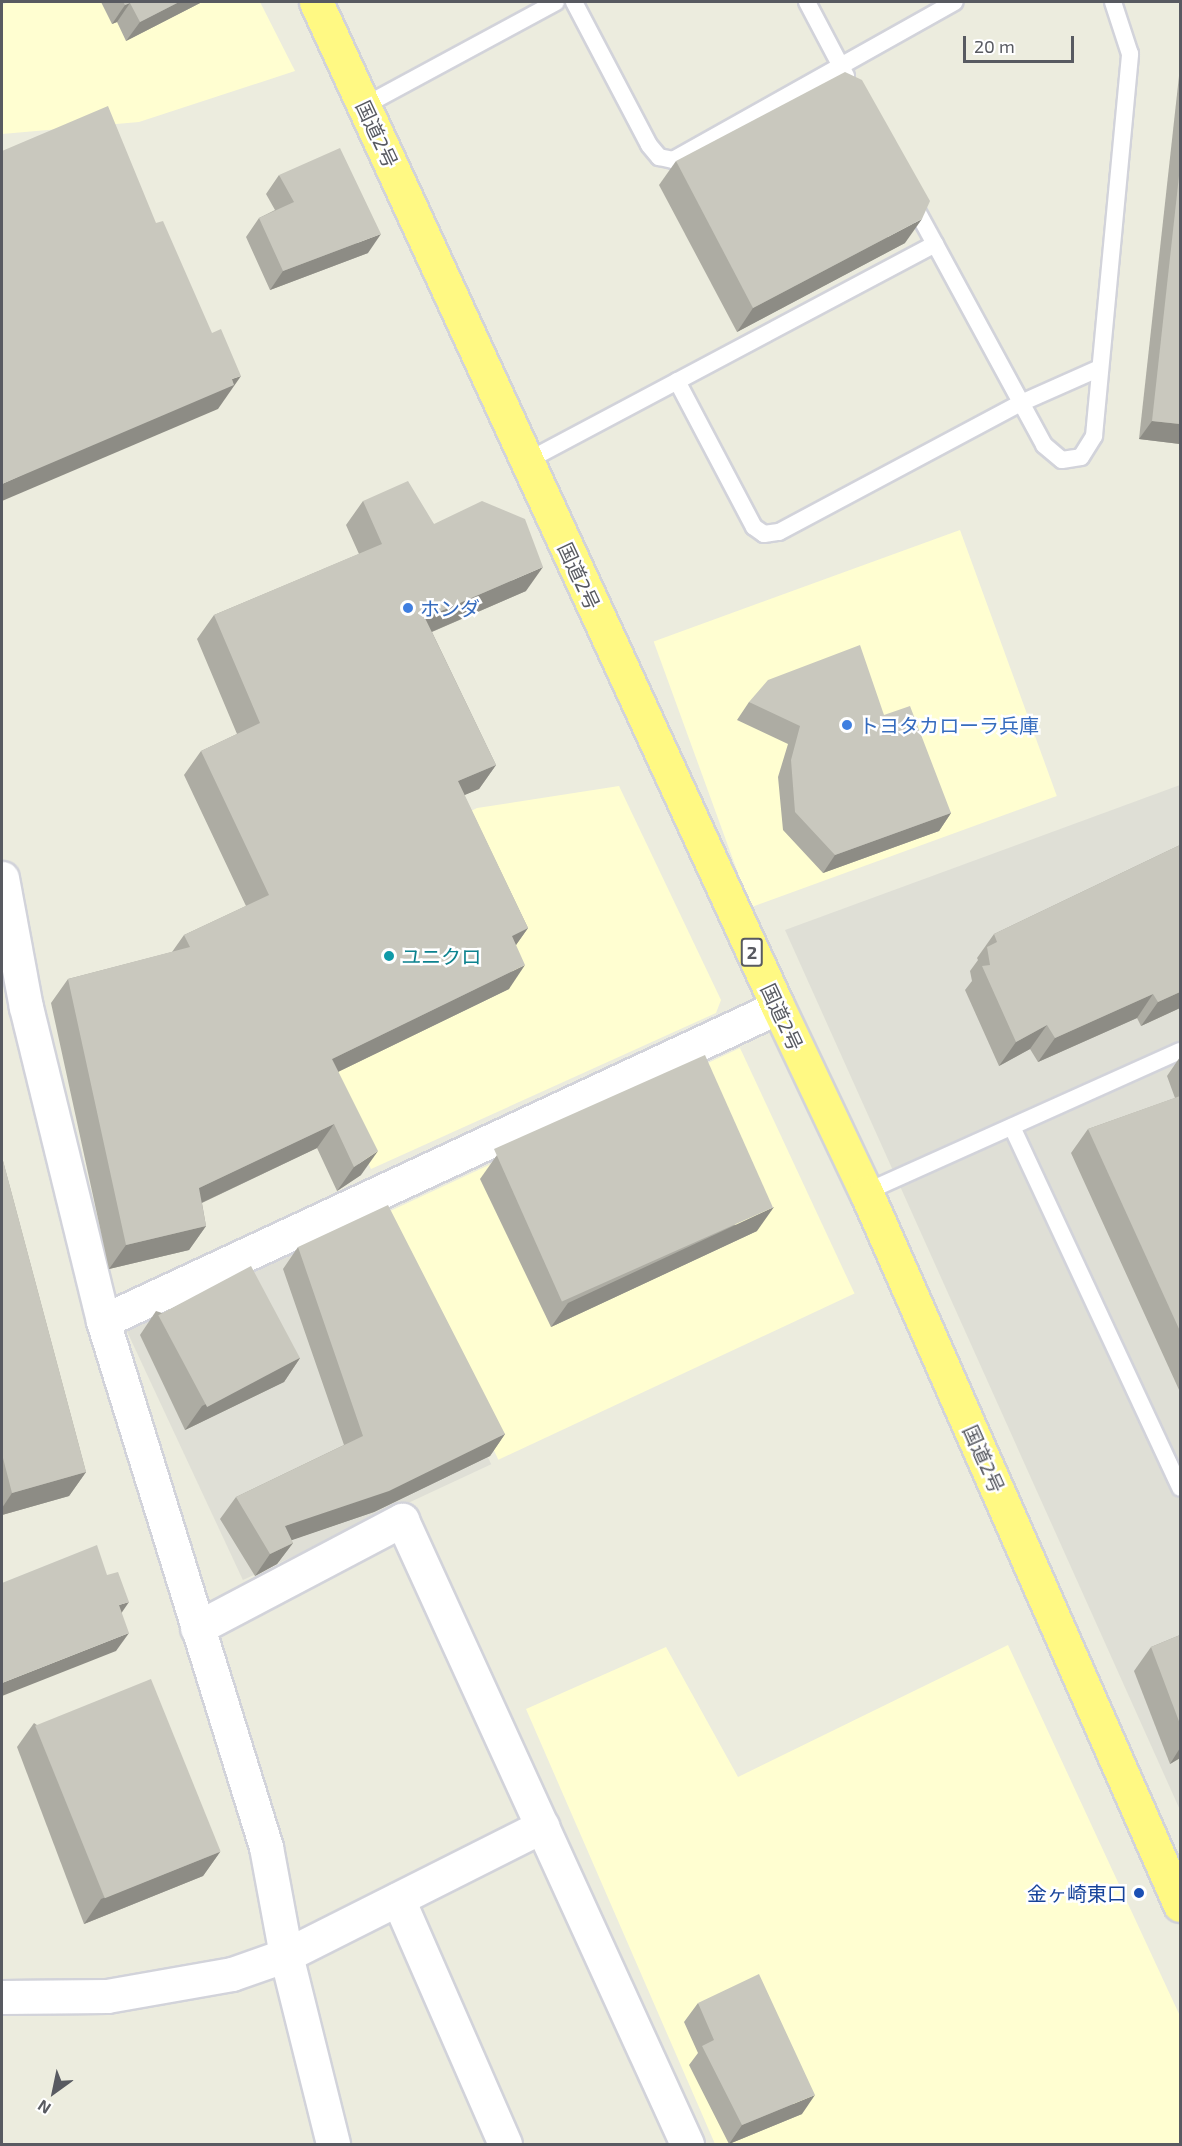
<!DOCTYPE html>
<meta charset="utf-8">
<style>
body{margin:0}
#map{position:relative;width:1182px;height:2146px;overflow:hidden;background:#ececde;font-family:"Exo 2","Noto Sans JP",sans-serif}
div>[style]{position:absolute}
.commercial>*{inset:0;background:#fffed1;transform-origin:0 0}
.industrial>*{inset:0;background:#dfdfd6;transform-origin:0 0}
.roads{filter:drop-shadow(2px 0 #d2d3da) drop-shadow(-2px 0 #d2d3da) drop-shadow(0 2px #d2d3da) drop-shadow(0 -2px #d2d3da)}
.lane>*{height:16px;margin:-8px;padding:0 8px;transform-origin:8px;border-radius:8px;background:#fff}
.street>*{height:33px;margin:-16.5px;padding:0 16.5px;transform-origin:16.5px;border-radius:16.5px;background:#fff}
.highway>*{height:33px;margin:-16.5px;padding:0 16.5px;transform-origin:16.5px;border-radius:16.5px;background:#fff983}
.wall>*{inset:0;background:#adaca3}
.shaded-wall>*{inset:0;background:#8d8c85}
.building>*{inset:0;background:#c9c8be;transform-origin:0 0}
.dots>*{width:16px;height:16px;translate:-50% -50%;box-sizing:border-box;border:3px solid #fff;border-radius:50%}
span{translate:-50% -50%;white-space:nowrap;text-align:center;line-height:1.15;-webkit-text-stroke:5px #fff;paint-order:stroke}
.shield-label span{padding:2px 4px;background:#fff;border:2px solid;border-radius:4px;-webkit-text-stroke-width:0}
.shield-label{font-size:18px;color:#585a61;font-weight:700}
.street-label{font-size:20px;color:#585a61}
.shop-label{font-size:20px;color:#366cbe}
.left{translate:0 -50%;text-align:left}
.culture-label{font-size:20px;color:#0d838f}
.transit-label{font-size:20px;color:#164399}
.right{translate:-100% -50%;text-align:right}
.frame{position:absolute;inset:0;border:3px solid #585a61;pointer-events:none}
.north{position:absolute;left:24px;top:2062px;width:60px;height:60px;-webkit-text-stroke:4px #fff;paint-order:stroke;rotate:213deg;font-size:16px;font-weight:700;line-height:24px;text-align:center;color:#585a61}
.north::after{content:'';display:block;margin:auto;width:21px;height:27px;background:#585a61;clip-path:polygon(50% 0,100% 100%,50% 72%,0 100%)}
.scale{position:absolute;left:963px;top:36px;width:111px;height:27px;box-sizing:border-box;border:3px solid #585a61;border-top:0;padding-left:8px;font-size:18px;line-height:21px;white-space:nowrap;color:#585a61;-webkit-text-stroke:4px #fff;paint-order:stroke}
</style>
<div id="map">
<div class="commercial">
<i style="clip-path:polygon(8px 2px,260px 2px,295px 71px,139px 122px,2px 134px,2px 5px)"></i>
<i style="left:960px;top:530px;width:283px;height:326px;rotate:70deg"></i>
<i style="clip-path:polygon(619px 786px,721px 1000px,716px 1013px,371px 1169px,253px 919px,477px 808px)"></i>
<i style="left:740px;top:1048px;width:271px;height:393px;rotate:65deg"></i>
<i style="clip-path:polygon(1008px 1645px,1180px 2016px,1180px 2144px,715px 2144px,526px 1709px,666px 1647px,738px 1777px)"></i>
</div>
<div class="industrial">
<i style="clip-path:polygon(1180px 785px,1180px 1810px,785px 930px)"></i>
<i style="left:375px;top:1215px;width:275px;height:274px;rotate:65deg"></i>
</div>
<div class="roads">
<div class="lane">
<i style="left:574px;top:2px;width:161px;rotate:62.3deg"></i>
<i style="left:649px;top:145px;width:16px;rotate:50deg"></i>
<i style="left:659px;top:157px;width:14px;rotate:12deg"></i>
<i style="left:673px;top:160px;width:323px;rotate:-29.3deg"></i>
<i style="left:807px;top:2px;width:84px;rotate:62.2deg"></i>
<i style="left:364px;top:106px;width:218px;rotate:-28.4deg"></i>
<i style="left:911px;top:200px;width:50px;rotate:61.4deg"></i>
<i style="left:677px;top:381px;width:165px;rotate:62.2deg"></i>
<i style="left:754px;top:527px;width:12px;rotate:35deg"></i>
<i style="left:764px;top:534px;width:15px;rotate:-8deg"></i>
<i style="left:779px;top:532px;width:274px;rotate:-28.1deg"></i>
<i style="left:1021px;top:403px;width:86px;rotate:-23.9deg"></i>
<i style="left:527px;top:461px;width:462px;rotate:-28deg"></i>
<i style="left:935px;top:244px;width:229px;rotate:61.5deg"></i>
<i style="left:1044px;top:445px;width:23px;rotate:40deg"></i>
<i style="left:1062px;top:460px;width:19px;rotate:-9deg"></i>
<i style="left:1081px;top:457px;width:25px;rotate:-58deg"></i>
<i style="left:1094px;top:436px;width:384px;rotate:-84.6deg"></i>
<i style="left:1130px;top:54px;width:55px;rotate:-108.1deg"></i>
<i style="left:1012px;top:1127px;width:398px;rotate:65deg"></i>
<i style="left:866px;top:1192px;width:344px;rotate:-24.2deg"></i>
</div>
<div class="street">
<i style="left:2px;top:878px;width:131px;rotate:79.5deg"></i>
<i style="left:26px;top:1007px;width:323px;rotate:76.2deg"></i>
<i style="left:103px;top:1321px;width:551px;rotate:72.78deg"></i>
<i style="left:266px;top:1847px;width:110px;rotate:79.5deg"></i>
<i style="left:286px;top:1955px;width:195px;rotate:76deg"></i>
<i style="left:103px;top:1321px;width:744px;rotate:-24.95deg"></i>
<i style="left:197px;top:1628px;width:232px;rotate:-27.8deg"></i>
<i style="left:402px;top:1520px;width:686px;rotate:65.45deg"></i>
<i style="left:398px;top:1899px;width:267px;rotate:66.4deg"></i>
<i style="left:2px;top:1997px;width:105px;rotate:-0.5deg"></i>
<i style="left:107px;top:1996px;width:127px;rotate:-10deg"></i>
<i style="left:232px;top:1974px;width:57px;rotate:-19.4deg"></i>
<i style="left:286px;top:1955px;width:287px;rotate:-26.7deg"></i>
</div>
<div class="highway">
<i style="left:316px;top:2px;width:1106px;rotate:65.31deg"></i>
<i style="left:778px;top:1007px;width:205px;rotate:64.6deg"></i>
<i style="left:866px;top:1192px;width:779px;rotate:66.23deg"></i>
</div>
</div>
<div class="wall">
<i style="clip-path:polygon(101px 2px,202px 2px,126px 41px,117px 22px,112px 24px)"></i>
<i style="clip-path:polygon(1180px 67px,1180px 444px,1139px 439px)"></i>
<i style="clip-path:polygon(676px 161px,905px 243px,737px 332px,659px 185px)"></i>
<i style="clip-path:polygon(279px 175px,368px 253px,270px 290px,246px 237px,259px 218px,275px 210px,266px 194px)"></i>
<i style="clip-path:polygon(363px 501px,434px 524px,526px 591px,432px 632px,496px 765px,479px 789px,464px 795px,528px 928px,516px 945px,509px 989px,338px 1072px,361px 1175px,337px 1191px,317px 1148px,202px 1203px,206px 1226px,189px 1250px,109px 1269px,51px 1003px,68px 979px,172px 952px,184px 935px,246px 906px,184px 775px,201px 751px,237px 734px,197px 639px,214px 615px,359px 554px,346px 525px)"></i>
<i style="clip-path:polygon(749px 702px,884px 715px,951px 813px,939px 831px,823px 873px,783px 830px,778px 777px,788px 744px,737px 720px)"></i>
<i style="clip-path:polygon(1180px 845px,1180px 1008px,1141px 1026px,1137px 1018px,1038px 1062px,1030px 1049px,999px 1066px,965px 990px,972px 981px,970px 971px,978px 960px,977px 958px,994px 934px)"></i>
<i style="clip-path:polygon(1180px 1057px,1180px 1392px,1071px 1153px,1088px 1129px,1175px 1098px,1167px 1076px)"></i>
<i style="clip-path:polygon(497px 1155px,757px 1231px,551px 1327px,480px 1179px)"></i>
<i style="clip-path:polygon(2px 1157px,86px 1472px,69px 1496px,2px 1515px)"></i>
<i style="clip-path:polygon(298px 1247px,505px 1434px,490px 1456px,374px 1512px,291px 1540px,293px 1543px,277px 1564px,255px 1576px,220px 1519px,236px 1497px,344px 1445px,283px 1269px)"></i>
<i style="clip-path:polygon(156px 1311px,300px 1358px,284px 1382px,185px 1430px,140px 1335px)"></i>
<i style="clip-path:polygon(1180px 1635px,1180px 1758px,1170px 1764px,1134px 1671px,1151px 1647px)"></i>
<i style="clip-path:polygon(34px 1723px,220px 1852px,203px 1876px,84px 1924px,17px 1747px)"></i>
<i style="clip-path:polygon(698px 2003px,802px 2114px,729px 2144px,689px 2065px,698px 2053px,684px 2022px)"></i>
</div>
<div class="shaded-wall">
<i style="clip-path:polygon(179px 2px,202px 2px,126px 41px,140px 22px)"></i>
<i style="clip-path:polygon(130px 3px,117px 22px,112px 24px,125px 5px)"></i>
<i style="clip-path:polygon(922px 219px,905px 243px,737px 332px,753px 308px)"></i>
<i style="clip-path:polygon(381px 234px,368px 253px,270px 290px,283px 271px)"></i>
<i style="clip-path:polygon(241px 376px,218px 409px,2px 501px,2px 484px,232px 379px)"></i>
<i style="clip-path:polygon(1152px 421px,1180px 424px,1180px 444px,1139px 439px)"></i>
<i style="clip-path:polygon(543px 567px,526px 591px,408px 642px,425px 618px)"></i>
<i style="clip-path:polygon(496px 765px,479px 789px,441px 805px,458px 781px)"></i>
<i style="clip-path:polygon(951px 813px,939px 831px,823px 873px,835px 855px)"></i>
<i style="clip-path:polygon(528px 928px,511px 952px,512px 936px)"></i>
<i style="clip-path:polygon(525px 965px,509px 989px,315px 1083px,332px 1059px)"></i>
<i style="clip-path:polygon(1180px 992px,1180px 1008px,1141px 1026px,1158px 1002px)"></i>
<i style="clip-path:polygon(1153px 994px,1137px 1018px,1038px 1062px,1055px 1038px)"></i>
<i style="clip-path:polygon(1047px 1025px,1030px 1049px,999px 1066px,1016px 1042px)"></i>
<i style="clip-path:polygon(334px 1124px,317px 1148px,182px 1212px,199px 1188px)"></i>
<i style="clip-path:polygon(378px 1151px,361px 1175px,337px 1191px,354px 1167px)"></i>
<i style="clip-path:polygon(774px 1207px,757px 1231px,551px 1327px,568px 1303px)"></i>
<i style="clip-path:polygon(206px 1226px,189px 1250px,109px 1269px,126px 1245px)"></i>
<i style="clip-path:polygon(300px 1358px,284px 1382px,185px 1430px,202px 1406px)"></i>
<i style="clip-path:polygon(505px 1434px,490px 1456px,374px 1512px,269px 1548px,285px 1526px)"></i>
<i style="clip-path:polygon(86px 1472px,69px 1496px,2px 1515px,2px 1508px,12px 1493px)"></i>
<i style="clip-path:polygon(293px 1543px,277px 1564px,255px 1576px,270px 1554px)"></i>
<i style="clip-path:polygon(129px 1602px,116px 1621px,119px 1605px)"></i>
<i style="clip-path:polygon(129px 1633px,116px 1651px,2px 1696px,2px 1683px)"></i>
<i style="clip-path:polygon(1180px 1748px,1180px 1758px,1170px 1764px)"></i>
<i style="clip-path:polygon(220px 1852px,203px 1876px,84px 1924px,101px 1899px)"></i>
<i style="clip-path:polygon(815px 2095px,802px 2114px,729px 2144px,742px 2125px)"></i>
</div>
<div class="building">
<i style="clip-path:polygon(123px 2px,179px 2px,140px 22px,130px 3px,125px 5px)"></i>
<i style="clip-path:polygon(845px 72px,862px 80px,930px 201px,922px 219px,753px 308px,676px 161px)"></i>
<i style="clip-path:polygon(108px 106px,156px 223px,163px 221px,212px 333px,221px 329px,241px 376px,232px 379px,234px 385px,2px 484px,2px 151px)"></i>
<i style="clip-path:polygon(340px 148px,381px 234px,283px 271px,259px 218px,294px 202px,279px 175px)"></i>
<i style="clip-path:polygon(1180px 167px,1180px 424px,1152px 421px)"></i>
<i style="clip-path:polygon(408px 481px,434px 524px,482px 501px,525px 519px,543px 567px,425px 618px,496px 765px,458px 781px,528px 928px,512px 936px,525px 965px,332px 1059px,378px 1151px,354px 1167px,334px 1124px,199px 1188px,206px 1226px,126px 1245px,68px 979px,190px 947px,184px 935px,269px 895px,201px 751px,260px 723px,214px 615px,382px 544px,363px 501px)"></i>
<i style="clip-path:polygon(860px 645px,884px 715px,910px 706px,951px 813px,835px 855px,795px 812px,791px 760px,800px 726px,749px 702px,768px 680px)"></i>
<i style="clip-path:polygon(1180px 845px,1180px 992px,1158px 1002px,1153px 994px,1055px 1038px,1047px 1025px,1016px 1042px,982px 966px,990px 965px,987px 947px,997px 942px,994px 934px)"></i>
<i style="left:705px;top:1055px;width:167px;height:231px;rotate:66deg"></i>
<i style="clip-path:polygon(1180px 1096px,1180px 1331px,1088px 1129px)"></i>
<i style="clip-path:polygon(2px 1157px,86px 1472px,12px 1493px,2px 1454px)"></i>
<i style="clip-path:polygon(388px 1205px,505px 1434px,389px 1491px,285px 1526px,293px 1543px,270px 1554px,236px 1497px,363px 1436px,298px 1247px)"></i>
<i style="left:251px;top:1266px;width:104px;height:105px;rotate:62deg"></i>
<i style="clip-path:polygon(97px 1545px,107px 1575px,118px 1572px,129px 1602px,119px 1605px,129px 1633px,2px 1683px,2px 1583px)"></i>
<i style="clip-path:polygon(1180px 1635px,1180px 1724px,1151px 1647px)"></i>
<i style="left:151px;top:1679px;width:186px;height:125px;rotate:68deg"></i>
<i style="clip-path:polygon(759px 1974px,815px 2095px,742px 2125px,702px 2046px,714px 2040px,698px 2003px)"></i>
</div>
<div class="dots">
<i style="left:408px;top:608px;background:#3f7fe0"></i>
<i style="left:847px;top:725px;background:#3f7fe0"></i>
<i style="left:389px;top:956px;background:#0f9aa8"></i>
<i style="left:1139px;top:1893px;background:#1a4fb4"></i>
</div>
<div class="shield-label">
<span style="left:752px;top:952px">2</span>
</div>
<div class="street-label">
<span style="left:377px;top:134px;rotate:65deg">国道2号</span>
<span style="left:579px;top:576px;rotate:65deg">国道2号</span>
<span style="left:782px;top:1017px;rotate:65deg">国道2号</span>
<span style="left:984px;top:1459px;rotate:66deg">国道2号</span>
</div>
<div class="shop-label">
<span class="left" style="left:420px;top:608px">ホンダ</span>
<span class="left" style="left:859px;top:725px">トヨタカローラ兵庫</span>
</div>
<div class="culture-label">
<span class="left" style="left:401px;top:956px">ユニクロ</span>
</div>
<div class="transit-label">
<span class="right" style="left:1127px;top:1893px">金ヶ崎東口</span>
</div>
<div class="frame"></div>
<div class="north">N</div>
<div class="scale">20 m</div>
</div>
